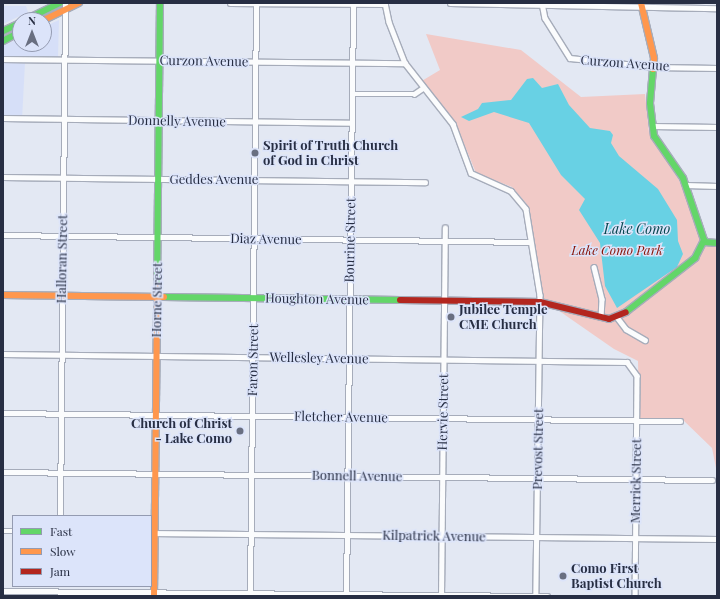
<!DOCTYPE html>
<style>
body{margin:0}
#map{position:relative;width:720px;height:599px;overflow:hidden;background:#e3e8f3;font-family:"Playfair Display",serif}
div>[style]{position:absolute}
.built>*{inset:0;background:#d6dff8;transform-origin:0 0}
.green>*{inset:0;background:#f1cac7}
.water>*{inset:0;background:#68d1e4}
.roads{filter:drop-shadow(1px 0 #a6acba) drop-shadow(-1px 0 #a6acba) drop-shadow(0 1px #a6acba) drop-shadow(0 -1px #a6acba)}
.street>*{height:4.5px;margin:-2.25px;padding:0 2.25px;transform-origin:2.25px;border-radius:2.25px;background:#fbfcfd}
.fast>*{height:6px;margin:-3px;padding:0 3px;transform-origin:3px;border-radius:3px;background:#63d668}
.slow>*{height:6px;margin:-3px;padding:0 3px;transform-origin:3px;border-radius:3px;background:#ff974d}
.jam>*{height:6px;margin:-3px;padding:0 3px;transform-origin:3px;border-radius:3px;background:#b3261e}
.dots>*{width:11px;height:11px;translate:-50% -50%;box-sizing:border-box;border:2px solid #dce4fa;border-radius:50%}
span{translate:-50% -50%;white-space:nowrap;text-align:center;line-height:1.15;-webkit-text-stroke:3px #dce4fa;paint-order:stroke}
.street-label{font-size:13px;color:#272e43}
.poi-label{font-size:13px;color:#272e43;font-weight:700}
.left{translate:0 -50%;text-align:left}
.right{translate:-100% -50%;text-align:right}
.park-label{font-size:13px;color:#881408;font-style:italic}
.water-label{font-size:14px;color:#05464f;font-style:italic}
.frame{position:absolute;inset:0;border:4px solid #272e43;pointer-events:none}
.legend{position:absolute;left:12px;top:515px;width:140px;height:72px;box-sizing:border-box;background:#dce4fa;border:1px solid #949bb1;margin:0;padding:5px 7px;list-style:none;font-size:12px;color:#272e43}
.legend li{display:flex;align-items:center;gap:8px;height:20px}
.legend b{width:20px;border:1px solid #949bb1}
.north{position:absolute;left:12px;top:12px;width:40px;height:40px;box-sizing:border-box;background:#dce4fa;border:1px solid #949bb1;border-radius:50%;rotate:0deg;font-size:11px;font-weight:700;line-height:16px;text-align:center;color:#272e43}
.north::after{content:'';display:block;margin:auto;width:14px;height:18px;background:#696f81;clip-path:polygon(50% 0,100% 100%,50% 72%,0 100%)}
</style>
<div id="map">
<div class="built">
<i style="clip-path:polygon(3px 6px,26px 6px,28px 12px,3px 24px)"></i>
<i style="clip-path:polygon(59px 20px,58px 57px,3px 56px,3px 46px,20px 38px,20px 44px,44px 44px,44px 27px)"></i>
<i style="left:3px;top:62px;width:22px;height:53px;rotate:3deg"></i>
</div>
<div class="green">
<i style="clip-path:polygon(426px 34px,521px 50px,581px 97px,645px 94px,649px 133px,679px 180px,703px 242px,717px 244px,717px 473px,712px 448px,682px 419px,639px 418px,638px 361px,614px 349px,542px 299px,526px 203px,512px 187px,476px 173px,455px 122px,420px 82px,440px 70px)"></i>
</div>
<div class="water">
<i style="clip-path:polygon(533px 78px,542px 88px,558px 84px,569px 105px,590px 128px,610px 131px,613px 135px,611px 143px,619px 156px,658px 189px,677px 220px,678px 241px,683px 254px,677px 267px,617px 308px,605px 286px,600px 243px,579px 210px,585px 199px,561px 175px,529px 123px,494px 112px,469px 121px,461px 117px,478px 109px,482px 103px,511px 100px,527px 79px)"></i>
</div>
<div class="roads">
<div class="street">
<i style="left:230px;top:3px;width:155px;rotate:0.4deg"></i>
<i style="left:385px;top:3px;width:19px;rotate:78deg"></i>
<i style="left:389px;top:22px;width:44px;rotate:68.7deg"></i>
<i style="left:405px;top:63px;width:78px;rotate:51.8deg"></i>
<i style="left:453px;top:124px;width:52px;rotate:69.8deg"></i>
<i style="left:471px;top:173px;width:44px;rotate:24.2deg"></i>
<i style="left:511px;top:191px;width:23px;rotate:50deg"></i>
<i style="left:526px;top:209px;width:87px;rotate:80.8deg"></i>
<i style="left:540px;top:295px;width:301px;rotate:90.8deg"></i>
<i style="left:450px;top:3px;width:267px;rotate:1.1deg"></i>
<i style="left:542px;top:3px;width:15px;rotate:79deg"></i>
<i style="left:545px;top:18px;width:47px;rotate:58deg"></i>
<i style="left:570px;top:58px;width:84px;rotate:6.1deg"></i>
<i style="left:654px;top:67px;width:63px;rotate:0.9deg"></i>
<i style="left:3px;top:59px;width:402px;rotate:0.6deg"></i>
<i style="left:352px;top:94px;width:62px"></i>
<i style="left:414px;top:94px;width:11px;rotate:-34deg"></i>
<i style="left:3px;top:118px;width:348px;rotate:0.8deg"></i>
<i style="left:652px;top:126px;width:65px;rotate:0.9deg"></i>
<i style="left:3px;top:177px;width:422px;rotate:0.7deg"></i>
<i style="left:686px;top:185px;width:31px;rotate:2deg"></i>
<i style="left:3px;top:235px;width:527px;rotate:0.76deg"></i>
<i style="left:594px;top:267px;width:33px;rotate:76deg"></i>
<i style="left:602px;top:299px;width:18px;rotate:93deg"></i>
<i style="left:617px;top:317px;width:15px;rotate:53deg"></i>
<i style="left:626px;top:329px;width:22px;rotate:30deg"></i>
<i style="left:3px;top:354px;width:624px;rotate:0.73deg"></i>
<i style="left:627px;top:362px;width:17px;rotate:54deg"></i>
<i style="left:637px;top:376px;width:220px;rotate:90.5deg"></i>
<i style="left:3px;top:413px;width:677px;rotate:0.68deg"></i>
<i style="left:3px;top:472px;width:709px;rotate:0.65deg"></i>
<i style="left:60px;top:516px;width:513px;rotate:-89.44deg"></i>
<i style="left:3px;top:531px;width:10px"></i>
<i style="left:151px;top:533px;width:566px;rotate:0.61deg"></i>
<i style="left:3px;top:591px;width:544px;rotate:0.53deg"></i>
<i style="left:250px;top:596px;width:593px;rotate:-89.42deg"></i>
<i style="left:346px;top:596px;width:593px;rotate:-89.32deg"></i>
<i style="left:441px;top:596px;width:368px;rotate:-89.4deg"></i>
</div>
<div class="fast">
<i style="left:25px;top:20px;width:39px;rotate:-26deg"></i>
<i style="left:3px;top:31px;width:19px;rotate:-25deg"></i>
<i style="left:3px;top:41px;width:19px;rotate:-28deg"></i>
<i style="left:704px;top:242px;width:13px;rotate:4deg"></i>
<i style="left:157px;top:287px;width:284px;rotate:-89.4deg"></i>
<i style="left:164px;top:297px;width:236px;rotate:0.7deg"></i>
<i style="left:626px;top:312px;width:88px;rotate:-38deg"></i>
<i style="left:695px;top:258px;width:20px;rotate:-63deg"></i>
<i style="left:704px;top:240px;width:65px;rotate:-108.7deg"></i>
<i style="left:683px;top:178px;width:51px;rotate:-124.6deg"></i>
<i style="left:654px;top:136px;width:33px;rotate:-97deg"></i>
<i style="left:650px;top:103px;width:34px;rotate:-85deg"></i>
</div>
<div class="slow">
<i style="left:641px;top:3px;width:57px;rotate:76.7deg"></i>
<i style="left:654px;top:58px;width:11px;rotate:95deg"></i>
<i style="left:44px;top:20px;width:39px;rotate:-26deg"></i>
<i style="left:3px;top:295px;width:161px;rotate:0.7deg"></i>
<i style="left:154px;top:596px;width:309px;rotate:-89.4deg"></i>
</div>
<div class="jam">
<i style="left:400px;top:300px;width:140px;rotate:0.8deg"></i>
<i style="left:540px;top:302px;width:71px;rotate:13.8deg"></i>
<i style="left:609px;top:319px;width:18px;rotate:-22deg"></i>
</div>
</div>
<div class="dots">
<i style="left:255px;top:153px;background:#696f81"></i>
<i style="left:451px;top:317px;background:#696f81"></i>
<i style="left:240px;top:431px;background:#696f81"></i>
<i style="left:563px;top:576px;background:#696f81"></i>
</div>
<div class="street-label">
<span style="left:204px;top:61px;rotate:1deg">Curzon Avenue</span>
<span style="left:625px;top:63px;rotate:4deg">Curzon Avenue</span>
<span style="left:177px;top:121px;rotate:1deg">Donnelly Avenue</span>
<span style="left:214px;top:179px">Geddes Avenue</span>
<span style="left:266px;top:239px;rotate:1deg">Diaz Avenue</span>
<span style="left:350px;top:240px;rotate:-89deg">Bourine Street</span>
<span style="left:62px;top:259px;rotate:-89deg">Halloran Street</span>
<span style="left:317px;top:299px;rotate:1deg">Houghton Avenue</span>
<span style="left:157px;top:300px;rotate:-89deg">Horne Street</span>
<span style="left:319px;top:358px;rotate:1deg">Wellesley Avenue</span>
<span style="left:253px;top:360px;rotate:-89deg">Faron Street</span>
<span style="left:443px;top:412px;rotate:-89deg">Hervie Street</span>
<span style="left:341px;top:417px;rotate:1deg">Fletcher Avenue</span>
<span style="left:538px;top:449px;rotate:-89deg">Prevost Street</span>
<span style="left:357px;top:476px;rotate:1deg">Bonnell Avenue</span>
<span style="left:636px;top:481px;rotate:-89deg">Merrick Street</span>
<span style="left:434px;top:536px;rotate:1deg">Kilpatrick Avenue</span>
</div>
<div class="poi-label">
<span class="left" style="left:263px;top:153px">Spirit of Truth Church<br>of God in Christ</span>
<span class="left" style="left:459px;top:317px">Jubilee Temple<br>CME Church</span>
<span class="right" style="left:232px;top:431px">Church of Christ<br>- Lake Como</span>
<span class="left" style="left:571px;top:576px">Como First<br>Baptist Church</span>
</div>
<div class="park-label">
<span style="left:617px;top:250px">Lake Como Park</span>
</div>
<div class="water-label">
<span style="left:637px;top:229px">Lake Como</span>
</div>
<div class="frame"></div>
<ul class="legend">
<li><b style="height:5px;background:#63d668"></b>Fast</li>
<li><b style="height:5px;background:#ff974d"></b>Slow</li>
<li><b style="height:5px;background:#b3261e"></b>Jam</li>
</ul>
<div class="north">N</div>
</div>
